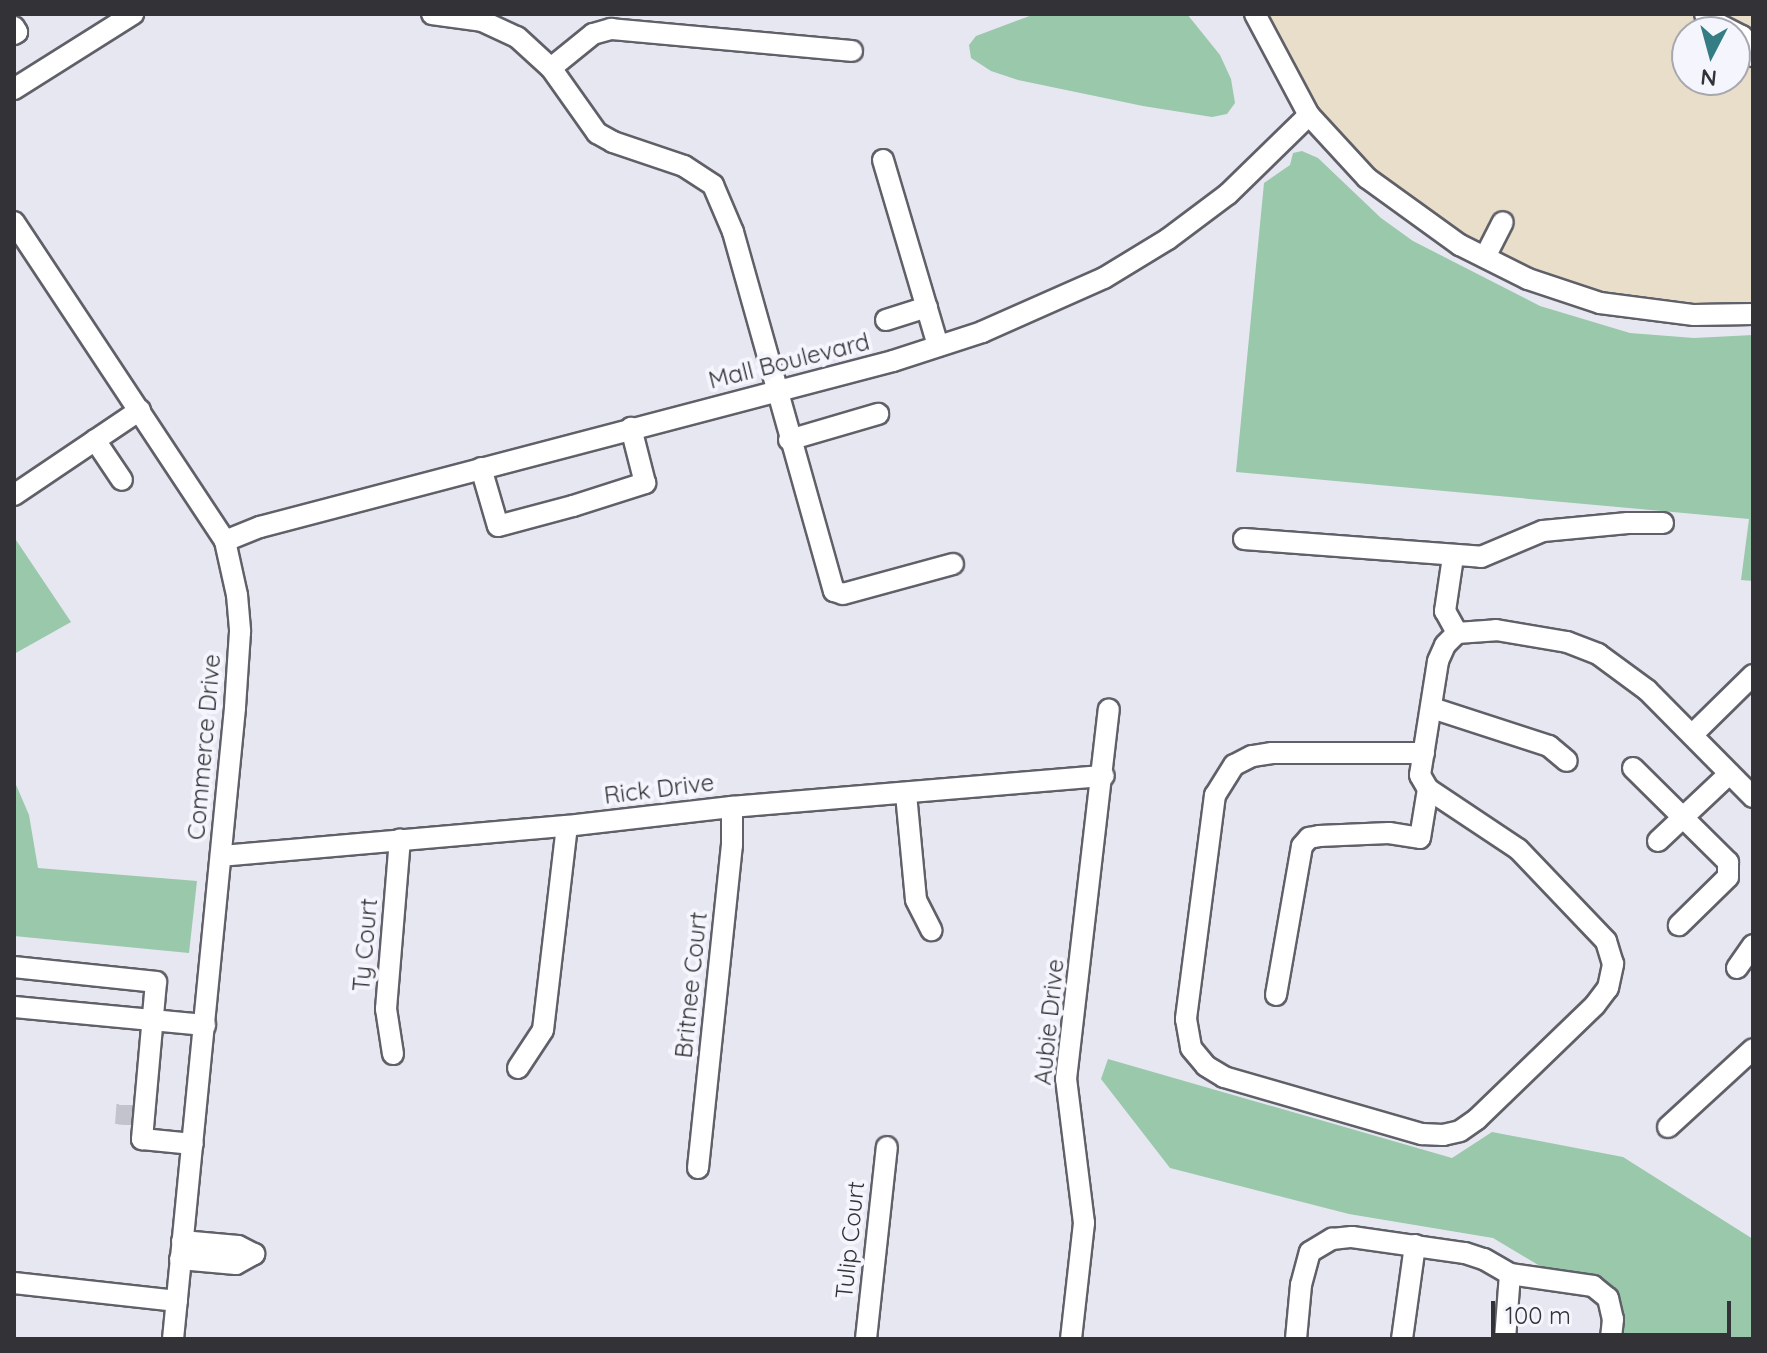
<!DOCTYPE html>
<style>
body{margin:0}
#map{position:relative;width:1767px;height:1353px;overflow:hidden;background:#e7e7f2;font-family:Quicksand,sans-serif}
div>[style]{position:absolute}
.commercial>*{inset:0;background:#e8dec9}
.forest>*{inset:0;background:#99c8ab}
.minor-tunnel>*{height:20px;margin-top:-10px;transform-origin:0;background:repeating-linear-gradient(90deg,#c3c3cd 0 20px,transparent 0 30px)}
.roads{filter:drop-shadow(2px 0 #606069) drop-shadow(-2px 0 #606069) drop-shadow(0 2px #606069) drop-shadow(0 -2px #606069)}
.minor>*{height:20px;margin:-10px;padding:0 10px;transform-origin:10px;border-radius:10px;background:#fff}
span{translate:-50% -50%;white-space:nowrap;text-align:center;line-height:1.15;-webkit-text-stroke:8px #f5f5fe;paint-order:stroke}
.street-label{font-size:24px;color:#333337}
.frame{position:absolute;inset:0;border:16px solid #333337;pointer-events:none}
.north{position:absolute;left:1671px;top:16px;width:80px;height:80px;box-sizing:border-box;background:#f5f5fe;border:2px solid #a7a7ae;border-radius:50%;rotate:186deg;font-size:22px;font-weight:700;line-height:32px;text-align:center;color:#333337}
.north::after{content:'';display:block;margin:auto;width:28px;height:36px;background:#357d85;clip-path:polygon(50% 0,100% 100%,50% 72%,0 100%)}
.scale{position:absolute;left:1491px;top:1301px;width:240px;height:36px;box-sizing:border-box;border:4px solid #333337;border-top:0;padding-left:10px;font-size:24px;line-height:28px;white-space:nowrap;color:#333337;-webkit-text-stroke:6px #f5f5fe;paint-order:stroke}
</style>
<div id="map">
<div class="commercial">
<i style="clip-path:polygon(evenodd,1258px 14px,1753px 14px,1753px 314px,1637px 310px,1460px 244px,1309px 115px,1258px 14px,1687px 32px,1735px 32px,1735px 80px,1687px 80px,1687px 32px)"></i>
</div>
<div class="forest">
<i style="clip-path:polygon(1035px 14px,1187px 14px,1220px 55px,1231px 79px,1235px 103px,1227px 114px,1212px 117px,1143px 106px,1018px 80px,991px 71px,971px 58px,969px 45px,976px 36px)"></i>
<i style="clip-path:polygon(1302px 151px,1318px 158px,1381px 218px,1413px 241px,1540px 306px,1630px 333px,1694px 338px,1753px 335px,1753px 581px,1741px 580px,1749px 519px,1236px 472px,1264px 183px,1290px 165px,1293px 153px)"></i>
<i style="clip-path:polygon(14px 537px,71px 622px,14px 654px)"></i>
<i style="clip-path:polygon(14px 780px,29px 815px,38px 868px,197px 881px,189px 953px,14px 936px)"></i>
<i style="clip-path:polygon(1108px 1059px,1452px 1158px,1492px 1132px,1623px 1157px,1753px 1239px,1753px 1339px,1619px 1339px,1622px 1313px,1616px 1291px,1540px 1266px,1493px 1238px,1349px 1214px,1170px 1168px,1101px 1079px)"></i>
</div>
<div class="minor-tunnel">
<i style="left:125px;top:1125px;width:26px;rotate:-86deg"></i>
</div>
<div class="roads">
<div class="minor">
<i style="left:432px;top:14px;width:50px;rotate:8deg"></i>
<i style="left:482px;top:21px;width:38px;rotate:25deg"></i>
<i style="left:517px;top:37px;width:46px;rotate:42.4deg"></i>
<i style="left:551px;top:68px;width:80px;rotate:54.7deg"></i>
<i style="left:597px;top:133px;width:18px;rotate:29deg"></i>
<i style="left:613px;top:142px;width:75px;rotate:18.7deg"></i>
<i style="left:684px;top:166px;width:35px;rotate:33deg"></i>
<i style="left:713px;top:185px;width:51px;rotate:66.9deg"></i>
<i style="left:733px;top:232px;width:373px;rotate:74.3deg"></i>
<i style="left:834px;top:591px;width:9px;rotate:18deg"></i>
<i style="left:843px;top:594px;width:114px;rotate:-15.3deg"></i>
<i style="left:1255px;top:14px;width:115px;rotate:61.9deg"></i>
<i style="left:1309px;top:115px;width:86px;rotate:47.4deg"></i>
<i style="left:1367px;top:178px;width:115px;rotate:35.8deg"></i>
<i style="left:1460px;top:245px;width:76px;rotate:26.6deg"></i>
<i style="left:1528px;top:279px;width:76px;rotate:18.4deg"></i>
<i style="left:1600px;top:303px;width:95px;rotate:7.3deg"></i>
<i style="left:1694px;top:315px;width:59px;rotate:-1deg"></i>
<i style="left:1705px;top:14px;width:10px;rotate:45deg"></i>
<i style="left:1712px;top:21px;width:34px;rotate:27deg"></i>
<i style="left:1742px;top:36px;width:23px;rotate:61deg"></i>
<i style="left:14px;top:27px;width:6px;rotate:59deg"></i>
<i style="left:17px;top:32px;width:4px;rotate:146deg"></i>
<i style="left:551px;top:68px;width:54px;rotate:-39deg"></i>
<i style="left:593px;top:34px;width:19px;rotate:-16deg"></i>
<i style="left:611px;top:29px;width:242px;rotate:5.2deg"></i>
<i style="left:14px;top:89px;width:141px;rotate:-32.2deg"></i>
<i style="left:883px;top:160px;width:194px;rotate:73.5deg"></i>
<i style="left:14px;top:222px;width:382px;rotate:56.5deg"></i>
<i style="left:225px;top:541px;width:55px;rotate:77.5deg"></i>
<i style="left:237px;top:595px;width:37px;rotate:85deg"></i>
<i style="left:240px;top:632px;width:76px;rotate:93.8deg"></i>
<i style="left:235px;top:708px;width:634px;rotate:95.61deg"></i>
<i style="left:1485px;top:257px;width:39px;rotate:-63deg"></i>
<i style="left:886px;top:320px;width:43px;rotate:-17.6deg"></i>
<i style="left:95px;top:440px;width:48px;rotate:56deg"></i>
<i style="left:789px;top:440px;width:93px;rotate:-16.3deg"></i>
<i style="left:481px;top:468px;width:60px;rotate:73.7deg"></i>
<i style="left:498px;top:526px;width:78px;rotate:-14.9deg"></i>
<i style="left:573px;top:506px;width:76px;rotate:-17.7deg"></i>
<i style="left:645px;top:483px;width:57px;rotate:-104.3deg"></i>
<i style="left:14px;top:495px;width:152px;rotate:-34deg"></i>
<i style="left:1244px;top:539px;width:238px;rotate:4.3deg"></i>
<i style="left:1481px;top:557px;width:67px;rotate:-22.8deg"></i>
<i style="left:1543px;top:531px;width:85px;rotate:-5.4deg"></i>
<i style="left:1628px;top:523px;width:35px"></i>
<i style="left:225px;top:541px;width:38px;rotate:-22deg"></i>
<i style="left:260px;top:527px;width:654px;rotate:-14.69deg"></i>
<i style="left:893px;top:361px;width:94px;rotate:-18deg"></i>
<i style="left:982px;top:332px;width:133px;rotate:-23.9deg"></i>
<i style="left:1104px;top:278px;width:75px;rotate:-31.4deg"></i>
<i style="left:1168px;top:239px;width:75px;rotate:-36.9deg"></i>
<i style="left:1228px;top:194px;width:113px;rotate:-44.3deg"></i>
<i style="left:1453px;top:557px;width:55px;rotate:98.4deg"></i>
<i style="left:1445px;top:611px;width:25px;rotate:61deg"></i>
<i style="left:1457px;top:633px;width:39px;rotate:-4deg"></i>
<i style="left:1496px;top:630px;width:72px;rotate:9.6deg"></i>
<i style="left:1567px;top:642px;width:33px;rotate:21deg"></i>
<i style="left:1598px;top:654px;width:61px;rotate:36.3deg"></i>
<i style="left:1647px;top:690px;width:151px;rotate:45.3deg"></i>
<i style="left:1432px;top:708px;width:123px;rotate:18deg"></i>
<i style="left:1549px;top:746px;width:23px;rotate:40deg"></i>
<i style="left:1693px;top:734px;width:84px;rotate:-44.5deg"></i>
<i style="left:1424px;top:753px;width:152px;rotate:180deg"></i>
<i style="left:1272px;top:753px;width:20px;rotate:171deg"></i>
<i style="left:1252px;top:756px;width:20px;rotate:153deg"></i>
<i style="left:1234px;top:765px;width:36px;rotate:122deg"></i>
<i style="left:1215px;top:795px;width:226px;rotate:97.4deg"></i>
<i style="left:1186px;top:1019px;width:29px;rotate:80deg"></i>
<i style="left:1191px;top:1048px;width:23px;rotate:50deg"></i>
<i style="left:1206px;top:1066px;width:21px;rotate:31deg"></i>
<i style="left:1224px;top:1077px;width:206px;rotate:16.1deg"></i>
<i style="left:1422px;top:1134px;width:21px;rotate:3deg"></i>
<i style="left:1443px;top:1135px;width:17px;rotate:-13deg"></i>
<i style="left:1460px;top:1131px;width:21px;rotate:-35deg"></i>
<i style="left:1477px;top:1119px;width:164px;rotate:-44deg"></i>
<i style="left:1595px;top:1005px;width:21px;rotate:-53deg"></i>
<i style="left:1608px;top:988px;width:25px;rotate:-78deg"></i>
<i style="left:1613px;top:964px;width:24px;rotate:-107deg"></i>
<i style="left:1606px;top:941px;width:127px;rotate:-133.7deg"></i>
<i style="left:1518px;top:849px;width:108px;rotate:-146.3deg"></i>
<i style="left:1428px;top:789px;width:16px;rotate:-120deg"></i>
<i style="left:1420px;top:775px;width:115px;rotate:-81deg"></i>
<i style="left:1438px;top:661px;width:17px;rotate:-66deg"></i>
<i style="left:1445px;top:645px;width:17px;rotate:-45deg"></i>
<i style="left:1633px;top:768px;width:134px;rotate:44.7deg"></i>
<i style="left:1728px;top:862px;width:15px;rotate:90deg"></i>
<i style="left:1728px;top:877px;width:69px;rotate:135.6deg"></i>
<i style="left:906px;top:794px;width:106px;rotate:84.6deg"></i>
<i style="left:916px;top:900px;width:34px;rotate:63deg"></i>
<i style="left:1658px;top:841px;width:98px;rotate:-43.3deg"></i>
<i style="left:221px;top:856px;width:347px;rotate:-5deg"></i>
<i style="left:567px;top:826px;width:166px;rotate:-6.6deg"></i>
<i style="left:732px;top:807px;width:373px;rotate:-4.8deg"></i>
<i style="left:14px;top:967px;width:143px;rotate:6deg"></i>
<i style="left:156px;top:982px;width:158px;rotate:95.1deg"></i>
<i style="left:142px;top:1139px;width:51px;rotate:5.6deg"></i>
<i style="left:1737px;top:968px;width:28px;rotate:-55deg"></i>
<i style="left:1276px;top:995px;width:151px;rotate:-80.1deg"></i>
<i style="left:1302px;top:846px;width:11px;rotate:-49deg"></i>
<i style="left:1309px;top:838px;width:10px;rotate:-11deg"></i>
<i style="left:1319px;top:836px;width:70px;rotate:-2.5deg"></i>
<i style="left:1389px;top:833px;width:31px;rotate:9deg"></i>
<i style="left:1420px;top:838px;width:50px;rotate:-80.7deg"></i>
<i style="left:14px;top:1007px;width:192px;rotate:5.4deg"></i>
<i style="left:393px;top:1054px;width:46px;rotate:-98.8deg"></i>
<i style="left:386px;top:1009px;width:170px;rotate:-85.3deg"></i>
<i style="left:518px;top:1068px;width:45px;rotate:-56.7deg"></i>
<i style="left:543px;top:1030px;width:205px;rotate:-83.3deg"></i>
<i style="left:1668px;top:1127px;width:115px;rotate:-42.5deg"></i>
<i style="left:698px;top:1168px;width:325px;rotate:-84deg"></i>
<i style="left:732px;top:845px;width:38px;rotate:-90deg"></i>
<i style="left:182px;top:1241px;width:56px;rotate:5.1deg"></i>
<i style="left:238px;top:1246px;width:18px;rotate:27deg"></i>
<i style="left:180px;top:1259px;width:56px;rotate:5.1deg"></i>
<i style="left:236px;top:1264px;width:21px;rotate:-29deg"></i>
<i style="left:14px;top:1283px;width:164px;rotate:6.3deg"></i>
<i style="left:866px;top:1339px;width:193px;rotate:-83.8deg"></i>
<i style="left:1071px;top:1339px;width:117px;rotate:-83.6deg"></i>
<i style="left:1084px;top:1223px;width:145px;rotate:-97.1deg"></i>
<i style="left:1066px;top:1079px;width:372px;rotate:-83.4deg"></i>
<i style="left:1296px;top:1339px;width:54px;rotate:-84.7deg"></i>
<i style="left:1301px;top:1285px;width:34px;rotate:-75deg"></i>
<i style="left:1310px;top:1252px;width:26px;rotate:-31deg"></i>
<i style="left:1332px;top:1239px;width:20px;rotate:-6deg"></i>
<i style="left:1352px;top:1237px;width:114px;rotate:8.1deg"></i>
<i style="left:1465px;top:1253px;width:20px;rotate:18deg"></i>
<i style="left:1484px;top:1259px;width:30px;rotate:30deg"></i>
<i style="left:1510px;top:1274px;width:84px;rotate:8.2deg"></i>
<i style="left:1593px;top:1286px;width:19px;rotate:39deg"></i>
<i style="left:1608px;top:1298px;width:22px;rotate:77deg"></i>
<i style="left:1613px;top:1319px;width:20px;rotate:96deg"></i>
<i style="left:1402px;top:1339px;width:95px;rotate:-82.1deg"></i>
<i style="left:1505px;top:1339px;width:65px;rotate:-85.6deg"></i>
</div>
</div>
<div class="street-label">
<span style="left:789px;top:361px;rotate:-14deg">Mall Boulevard</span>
<span style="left:204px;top:747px;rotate:-85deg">Commerce Drive</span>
<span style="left:659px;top:789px;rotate:-7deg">Rick Drive</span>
<span style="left:365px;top:945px;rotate:-85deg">Ty Court</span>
<span style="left:691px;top:985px;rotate:-84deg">Britnee Court</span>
<span style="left:1049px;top:1022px;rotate:-84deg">Aubie Drive</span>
<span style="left:850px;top:1240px;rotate:-84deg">Tulip Court</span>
</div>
<div class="frame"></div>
<div class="north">N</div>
<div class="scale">100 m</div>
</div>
